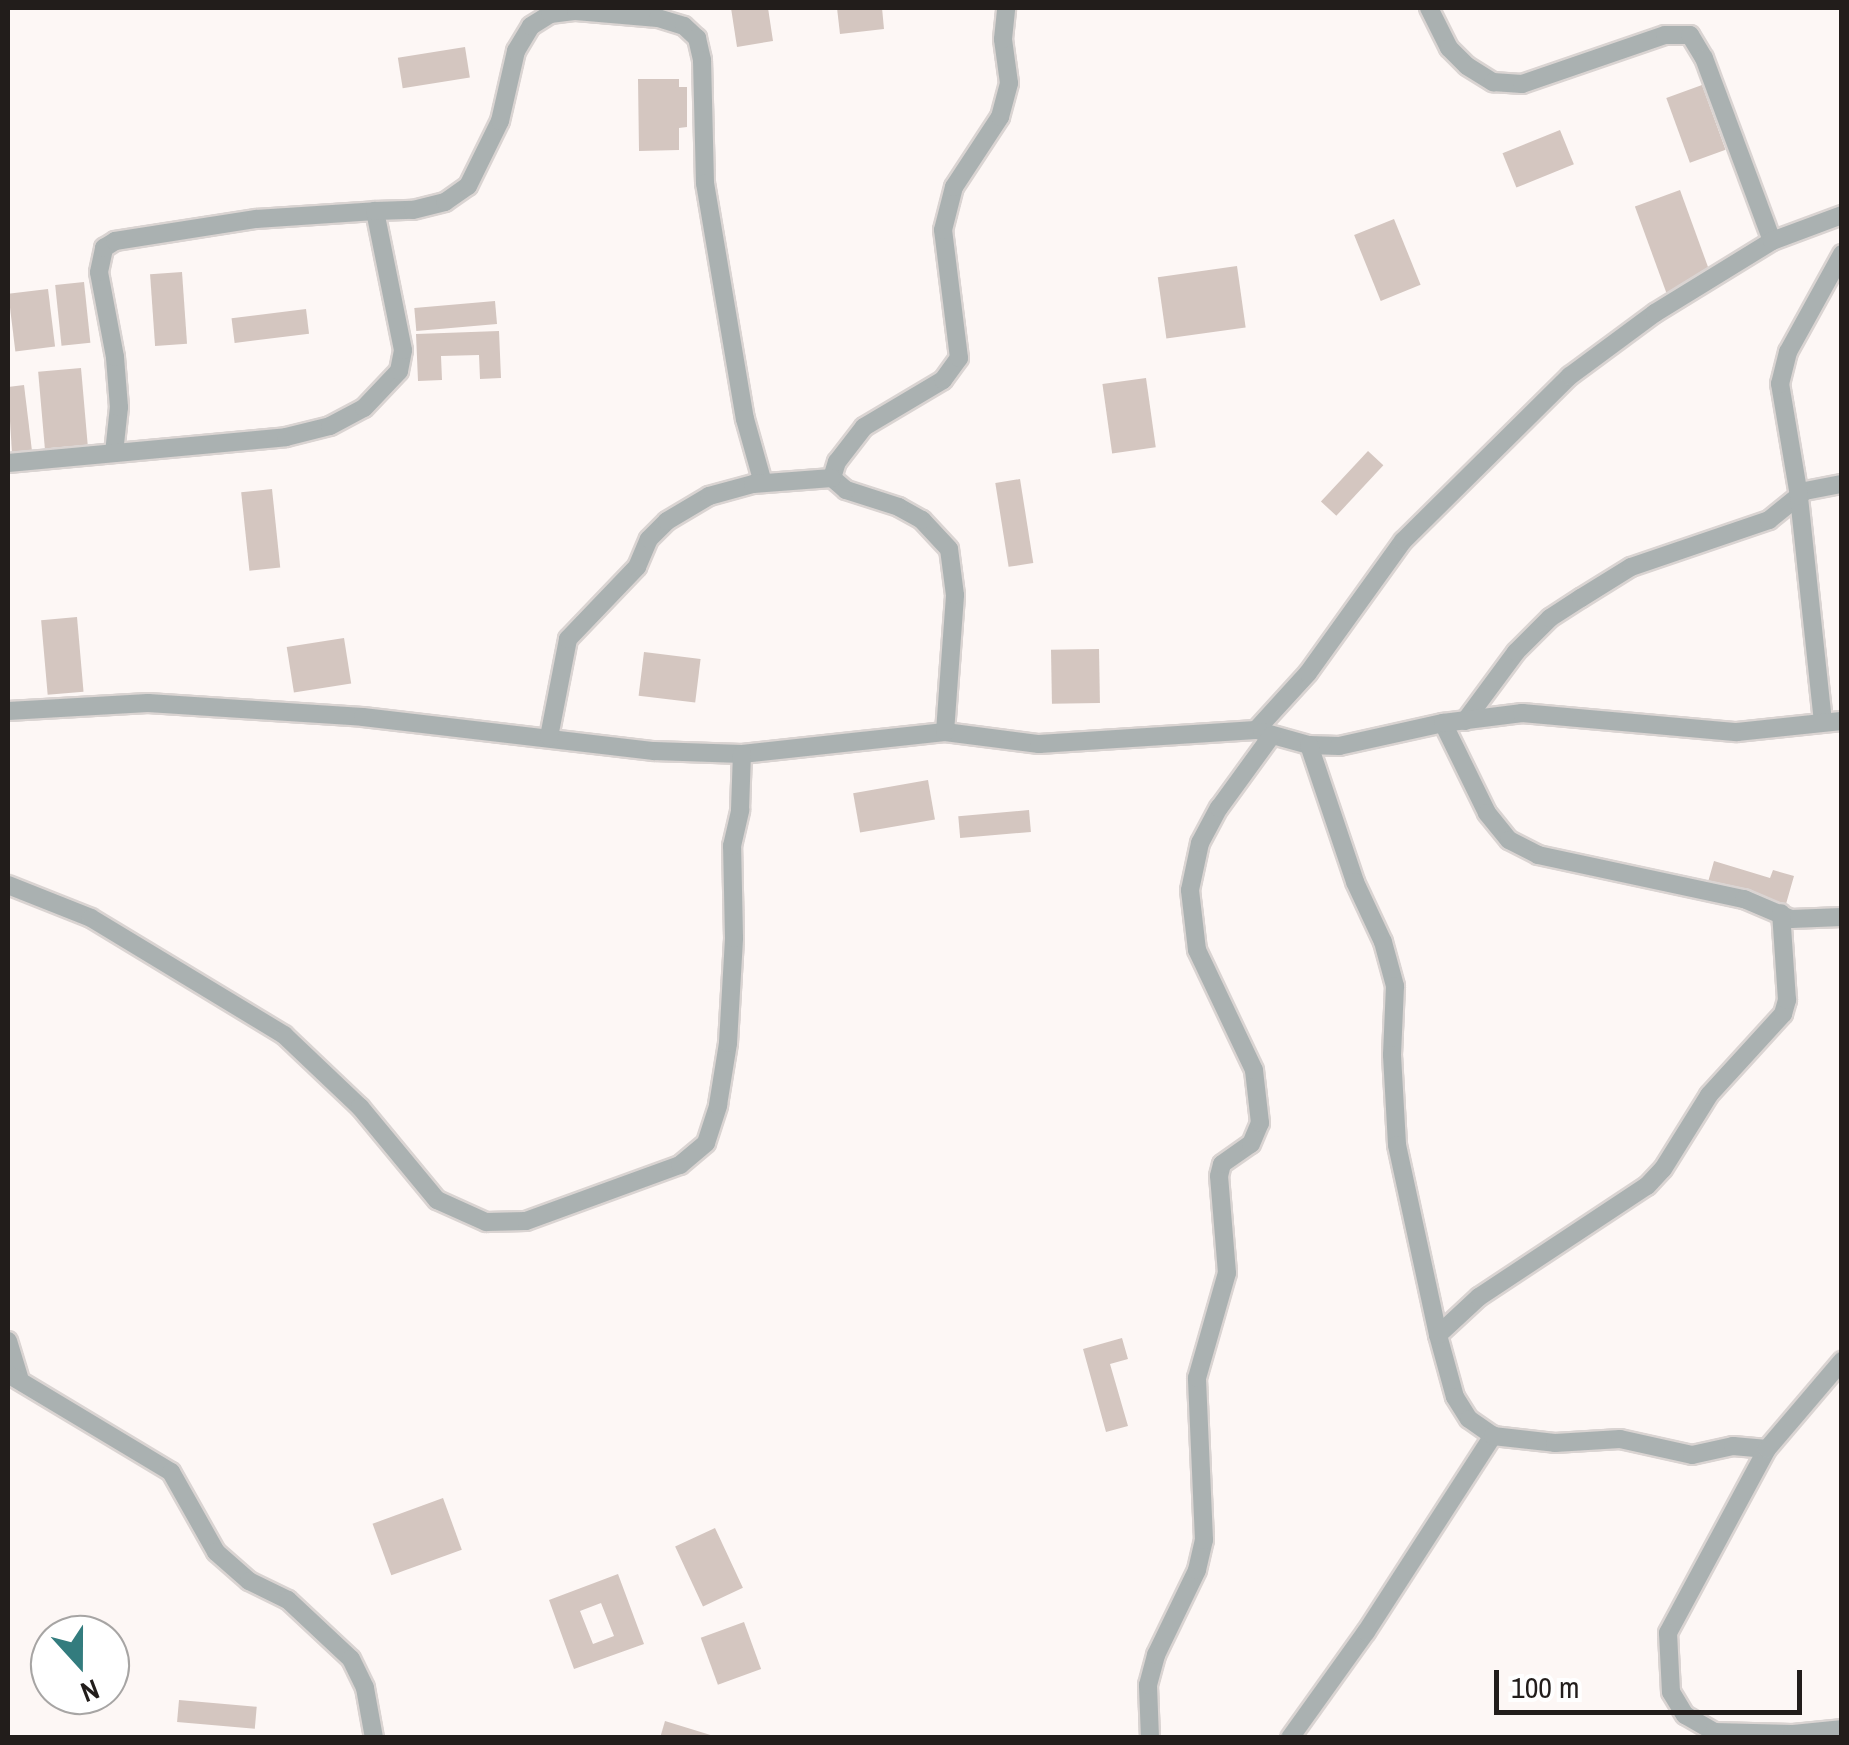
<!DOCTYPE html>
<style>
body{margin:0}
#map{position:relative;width:1849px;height:1745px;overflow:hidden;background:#fdf7f5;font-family:"Archivo Narrow",sans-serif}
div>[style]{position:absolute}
.building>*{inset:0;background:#d4c6c0;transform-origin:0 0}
.roads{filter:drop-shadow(2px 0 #dad4d2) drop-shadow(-2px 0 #dad4d2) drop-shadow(0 2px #dad4d2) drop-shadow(0 -2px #dad4d2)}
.minor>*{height:18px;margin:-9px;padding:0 9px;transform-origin:9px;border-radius:9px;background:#aab1b1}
span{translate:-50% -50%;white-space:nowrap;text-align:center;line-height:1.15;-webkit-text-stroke:10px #fff;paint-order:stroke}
.frame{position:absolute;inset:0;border:10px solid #221d1b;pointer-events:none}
.north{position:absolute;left:30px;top:1615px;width:100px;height:100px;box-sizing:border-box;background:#fff;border:2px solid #a7a5a4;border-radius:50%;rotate:159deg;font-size:28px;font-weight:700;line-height:40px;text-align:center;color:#221d1b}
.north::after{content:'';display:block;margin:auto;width:35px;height:45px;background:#337c7e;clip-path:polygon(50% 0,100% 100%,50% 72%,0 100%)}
.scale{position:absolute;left:1494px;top:1670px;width:308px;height:45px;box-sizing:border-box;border:5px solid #221d1b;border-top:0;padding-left:12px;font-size:30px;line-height:35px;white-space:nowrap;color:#221d1b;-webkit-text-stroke:8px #fff;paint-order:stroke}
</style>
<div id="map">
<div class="building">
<i style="clip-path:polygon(731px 8px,768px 8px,773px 41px,737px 47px)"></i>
<i style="clip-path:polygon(837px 8px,882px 8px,884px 29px,840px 34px)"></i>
<i style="left:465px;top:47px;width:31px;height:68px;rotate:81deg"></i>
<i style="clip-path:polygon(638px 79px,679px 79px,679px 87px,687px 87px,687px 127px,679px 128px,679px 150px,639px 151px)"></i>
<i style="left:1702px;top:85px;width:69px;height:38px;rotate:70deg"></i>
<i style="left:1560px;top:130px;width:37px;height:62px;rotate:68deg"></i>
<i style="left:1680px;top:190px;width:92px;height:48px;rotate:70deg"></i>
<i style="left:1394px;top:219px;width:71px;height:43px;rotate:68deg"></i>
<i style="left:1237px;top:266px;width:62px;height:80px;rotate:82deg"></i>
<i style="left:182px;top:272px;width:72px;height:32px;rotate:86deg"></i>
<i style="left:84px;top:282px;width:61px;height:29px;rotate:84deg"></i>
<i style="left:48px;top:289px;width:58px;height:40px;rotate:83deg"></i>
<i style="left:495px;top:301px;width:23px;height:81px;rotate:85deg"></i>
<i style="left:306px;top:309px;width:25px;height:75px;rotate:83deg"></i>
<i style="clip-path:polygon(499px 331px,501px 378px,480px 379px,479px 355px,441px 356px,442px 380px,418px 381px,416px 334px)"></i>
<i style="left:81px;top:368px;width:77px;height:43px;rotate:85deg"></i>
<i style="left:1146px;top:378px;width:70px;height:44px;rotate:82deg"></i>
<i style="clip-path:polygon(24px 385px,32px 451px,12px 454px,8px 387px)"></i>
<i style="left:1368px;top:451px;width:21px;height:69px;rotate:43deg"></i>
<i style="left:1020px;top:479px;width:85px;height:25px;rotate:81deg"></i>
<i style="left:272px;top:489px;width:79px;height:31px;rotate:84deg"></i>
<i style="left:77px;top:617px;width:75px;height:36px;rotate:85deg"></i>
<i style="left:344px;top:638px;width:46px;height:58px;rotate:81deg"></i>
<i style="left:1099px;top:649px;width:54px;height:48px;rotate:89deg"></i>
<i style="left:644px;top:652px;width:57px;height:44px;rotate:7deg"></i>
<i style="left:928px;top:780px;width:40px;height:76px;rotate:80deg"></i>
<i style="left:1029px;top:810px;width:22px;height:71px;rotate:85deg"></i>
<i style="clip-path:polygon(1714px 861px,1770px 878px,1773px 870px,1794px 876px,1786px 904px,1708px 882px)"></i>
<i style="clip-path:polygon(1122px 1338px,1128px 1359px,1110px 1364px,1128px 1426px,1106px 1432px,1083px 1349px)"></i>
<i style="left:443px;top:1498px;width:55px;height:75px;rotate:70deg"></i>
<i style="left:715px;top:1528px;width:66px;height:44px;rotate:65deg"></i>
<i style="clip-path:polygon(evenodd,618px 1574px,644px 1644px,574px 1669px,549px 1600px,618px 1574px,601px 1603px,614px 1636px,593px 1644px,580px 1611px,601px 1603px)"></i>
<i style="left:744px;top:1622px;width:50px;height:46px;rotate:70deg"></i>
<i style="left:179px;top:1700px;width:78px;height:22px;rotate:5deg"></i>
<i style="clip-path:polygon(665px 1721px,717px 1737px,717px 1738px,660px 1738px)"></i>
</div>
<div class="roads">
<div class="minor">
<i style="left:1429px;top:8px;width:45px;rotate:63.4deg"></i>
<i style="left:1449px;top:48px;width:25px;rotate:45deg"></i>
<i style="left:1467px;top:66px;width:31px;rotate:32deg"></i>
<i style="left:1493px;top:82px;width:29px;rotate:4deg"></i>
<i style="left:1522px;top:84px;width:151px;rotate:-18.9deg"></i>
<i style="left:1665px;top:35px;width:25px"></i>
<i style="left:1690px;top:35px;width:27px;rotate:59deg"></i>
<i style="left:1704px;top:58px;width:195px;rotate:69.6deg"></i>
<i style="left:114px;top:453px;width:46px;rotate:-83.8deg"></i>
<i style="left:119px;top:407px;width:50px;rotate:-94.6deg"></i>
<i style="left:115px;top:357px;width:86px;rotate:-100.7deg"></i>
<i style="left:99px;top:272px;width:25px;rotate:-78deg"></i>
<i style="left:104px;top:248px;width:13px;rotate:-32deg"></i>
<i style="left:115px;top:241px;width:143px;rotate:-8.9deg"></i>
<i style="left:256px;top:219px;width:119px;rotate:-3.8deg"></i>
<i style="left:8px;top:463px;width:279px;rotate:-5.3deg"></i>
<i style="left:286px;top:437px;width:45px;rotate:-14deg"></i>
<i style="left:330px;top:426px;width:38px;rotate:-28deg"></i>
<i style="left:364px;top:408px;width:51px;rotate:-46.6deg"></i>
<i style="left:399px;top:371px;width:21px;rotate:-79deg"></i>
<i style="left:403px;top:350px;width:142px;rotate:-101.4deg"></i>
<i style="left:375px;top:211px;width:38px;rotate:-2deg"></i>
<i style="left:413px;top:210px;width:33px;rotate:-14deg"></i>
<i style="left:445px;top:202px;width:28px;rotate:-35deg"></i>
<i style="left:468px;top:186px;width:72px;rotate:-63.8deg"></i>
<i style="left:500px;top:121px;width:72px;rotate:-77.1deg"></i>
<i style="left:516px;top:51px;width:29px;rotate:-59deg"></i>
<i style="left:531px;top:26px;width:22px;rotate:-32deg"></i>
<i style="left:550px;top:14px;width:26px;rotate:-7deg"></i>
<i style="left:576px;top:11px;width:82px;rotate:4.9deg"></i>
<i style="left:658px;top:18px;width:27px;rotate:17deg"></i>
<i style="left:684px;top:26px;width:18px;rotate:43deg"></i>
<i style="left:697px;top:38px;width:23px;rotate:77deg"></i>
<i style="left:702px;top:60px;width:123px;rotate:88.6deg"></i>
<i style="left:705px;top:183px;width:239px;rotate:80.4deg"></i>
<i style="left:745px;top:419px;width:66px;rotate:74.3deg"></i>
<i style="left:8px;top:711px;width:140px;rotate:-3.3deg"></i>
<i style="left:148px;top:703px;width:215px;rotate:3.7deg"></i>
<i style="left:363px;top:717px;width:293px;rotate:6.7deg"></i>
<i style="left:654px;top:751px;width:88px;rotate:2deg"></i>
<i style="left:742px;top:754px;width:204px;rotate:-6.2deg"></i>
<i style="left:945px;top:732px;width:95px;rotate:7.3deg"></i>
<i style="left:1039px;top:744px;width:217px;rotate:-3.7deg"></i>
<i style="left:1256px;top:730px;width:77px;rotate:-47.6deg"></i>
<i style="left:1308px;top:673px;width:163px;rotate:-54.3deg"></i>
<i style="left:1403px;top:541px;width:235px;rotate:-44.7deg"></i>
<i style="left:1570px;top:376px;width:106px;rotate:-36.5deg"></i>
<i style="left:1655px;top:313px;width:137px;rotate:-31.6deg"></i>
<i style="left:1772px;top:241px;width:75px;rotate:-20.4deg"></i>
<i style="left:1465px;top:721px;width:86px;rotate:-53.5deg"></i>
<i style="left:1516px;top:652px;width:48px;rotate:-45deg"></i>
<i style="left:1550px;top:618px;width:37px;rotate:-33deg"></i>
<i style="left:1581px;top:598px;width:59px;rotate:-31.8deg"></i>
<i style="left:1631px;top:567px;width:146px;rotate:-18.8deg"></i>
<i style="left:1769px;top:520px;width:46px;rotate:-38.9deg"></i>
<i style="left:1805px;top:491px;width:38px;rotate:-11deg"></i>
<i style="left:1823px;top:722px;width:227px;rotate:-96.1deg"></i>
<i style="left:1799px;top:496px;width:114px;rotate:-99.6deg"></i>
<i style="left:1780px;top:384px;width:33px;rotate:-76deg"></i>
<i style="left:1788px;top:352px;width:112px;rotate:-61.1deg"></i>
<i style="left:1443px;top:723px;width:100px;rotate:63.9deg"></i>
<i style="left:1487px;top:813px;width:35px;rotate:51deg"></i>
<i style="left:1509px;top:840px;width:33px;rotate:27deg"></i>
<i style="left:1538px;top:855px;width:211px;rotate:12.1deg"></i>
<i style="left:1744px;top:899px;width:51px;rotate:23.1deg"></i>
<i style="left:1791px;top:919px;width:51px;rotate:-2.2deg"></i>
<i style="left:945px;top:732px;width:137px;rotate:-85.8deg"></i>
<i style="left:955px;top:595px;width:46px;rotate:-97.4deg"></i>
<i style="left:949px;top:549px;width:40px;rotate:-133deg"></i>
<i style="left:922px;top:520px;width:26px;rotate:-151deg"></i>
<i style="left:899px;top:507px;width:56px;rotate:-162.2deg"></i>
<i style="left:846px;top:490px;width:18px;rotate:-139deg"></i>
<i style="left:832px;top:478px;width:17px;rotate:-73deg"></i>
<i style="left:837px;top:462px;width:44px;rotate:-52.4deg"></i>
<i style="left:864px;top:427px;width:92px;rotate:-30.7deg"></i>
<i style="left:943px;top:380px;width:27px;rotate:-54deg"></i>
<i style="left:959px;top:358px;width:129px;rotate:-97.1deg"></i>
<i style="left:943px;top:230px;width:44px;rotate:-75.7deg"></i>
<i style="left:954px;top:187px;width:84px;rotate:-56.7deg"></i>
<i style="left:1000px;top:117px;width:35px;rotate:-75deg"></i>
<i style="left:1009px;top:83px;width:44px;rotate:-97.8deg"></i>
<i style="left:1003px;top:39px;width:31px;rotate:-84deg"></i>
<i style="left:1262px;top:732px;width:49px;rotate:15.5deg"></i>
<i style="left:1309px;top:745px;width:30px;rotate:2deg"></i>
<i style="left:1339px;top:746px;width:107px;rotate:-12.5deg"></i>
<i style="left:1443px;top:723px;width:80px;rotate:-7.2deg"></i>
<i style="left:1522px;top:713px;width:216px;rotate:5.1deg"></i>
<i style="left:1737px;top:732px;width:106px;rotate:-6deg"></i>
<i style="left:549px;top:737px;width:100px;rotate:-79deg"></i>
<i style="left:568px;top:639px;width:100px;rotate:-46.2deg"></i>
<i style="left:637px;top:567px;width:30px;rotate:-67deg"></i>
<i style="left:649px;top:539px;width:25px;rotate:-45deg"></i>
<i style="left:667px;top:521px;width:49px;rotate:-30.8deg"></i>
<i style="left:709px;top:496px;width:46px;rotate:-15.3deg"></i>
<i style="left:753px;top:484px;width:79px;rotate:-4.3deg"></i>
<i style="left:1309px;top:745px;width:145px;rotate:71.4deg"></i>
<i style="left:1355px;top:882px;width:66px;rotate:65deg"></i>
<i style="left:1383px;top:942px;width:46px;rotate:74.7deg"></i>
<i style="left:1395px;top:986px;width:69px;rotate:92.5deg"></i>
<i style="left:1392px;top:1055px;width:90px;rotate:86.8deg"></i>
<i style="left:1397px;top:1145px;width:194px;rotate:77.8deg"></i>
<i style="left:1438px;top:1335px;width:64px;rotate:74.7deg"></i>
<i style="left:1455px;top:1397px;width:26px;rotate:58deg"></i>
<i style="left:1469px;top:1419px;width:29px;rotate:35deg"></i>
<i style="left:8px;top:885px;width:89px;rotate:21.7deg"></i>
<i style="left:91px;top:918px;width:226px;rotate:31.2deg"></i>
<i style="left:284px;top:1035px;width:105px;rotate:43.5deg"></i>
<i style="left:360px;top:1107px;width:121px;rotate:50.4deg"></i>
<i style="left:437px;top:1200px;width:54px;rotate:24.2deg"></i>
<i style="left:486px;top:1222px;width:40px;rotate:-1.4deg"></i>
<i style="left:526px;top:1221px;width:164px;rotate:-20deg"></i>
<i style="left:680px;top:1165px;width:34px;rotate:-40deg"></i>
<i style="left:706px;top:1143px;width:40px;rotate:-72deg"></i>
<i style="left:718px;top:1105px;width:63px;rotate:-80.8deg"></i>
<i style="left:728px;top:1043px;width:105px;rotate:-86.7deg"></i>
<i style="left:734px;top:938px;width:92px;rotate:-91.2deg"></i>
<i style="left:732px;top:846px;width:37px;rotate:-77deg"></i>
<i style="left:740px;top:810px;width:56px;rotate:-88deg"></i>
<i style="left:1438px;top:1335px;width:56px;rotate:-42.8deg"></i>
<i style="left:1479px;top:1297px;width:201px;rotate:-33.5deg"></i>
<i style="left:1647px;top:1186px;width:23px;rotate:-47deg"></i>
<i style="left:1663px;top:1169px;width:87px;rotate:-58.1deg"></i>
<i style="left:1709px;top:1095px;width:110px;rotate:-47.6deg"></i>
<i style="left:1783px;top:1014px;width:15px;rotate:-74deg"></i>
<i style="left:1787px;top:1000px;width:87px;rotate:-93.9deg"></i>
<i style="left:8px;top:1341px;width:38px;rotate:73deg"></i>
<i style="left:8px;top:1374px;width:190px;rotate:31deg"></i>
<i style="left:171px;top:1472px;width:92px;rotate:60.6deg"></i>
<i style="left:216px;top:1552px;width:44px;rotate:41.3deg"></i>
<i style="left:249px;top:1581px;width:43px;rotate:26deg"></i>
<i style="left:288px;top:1600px;width:86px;rotate:43.1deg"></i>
<i style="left:351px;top:1659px;width:32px;rotate:64deg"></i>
<i style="left:365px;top:1688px;width:51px;rotate:79.8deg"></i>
<i style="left:1767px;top:1449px;width:209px;rotate:118.3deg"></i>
<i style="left:1668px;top:1633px;width:59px;rotate:87.1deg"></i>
<i style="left:1671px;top:1692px;width:27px;rotate:59deg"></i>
<i style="left:1685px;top:1715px;width:34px;rotate:30deg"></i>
<i style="left:1714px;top:1732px;width:78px;rotate:1.5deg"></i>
<i style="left:1792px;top:1734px;width:50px;rotate:-5.7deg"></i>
<i style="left:1150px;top:1738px;width:53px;rotate:-92.2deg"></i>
<i style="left:1148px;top:1685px;width:31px;rotate:-75deg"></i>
<i style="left:1156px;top:1655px;width:94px;rotate:-64.2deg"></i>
<i style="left:1197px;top:1570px;width:31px;rotate:-77deg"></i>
<i style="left:1204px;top:1540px;width:162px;rotate:-92.5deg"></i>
<i style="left:1197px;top:1378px;width:109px;rotate:-74.1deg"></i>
<i style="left:1227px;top:1273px;width:97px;rotate:-94.7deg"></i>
<i style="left:1219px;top:1176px;width:12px;rotate:-76deg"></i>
<i style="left:1222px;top:1164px;width:35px;rotate:-35deg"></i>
<i style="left:1251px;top:1144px;width:23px;rotate:-67deg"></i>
<i style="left:1260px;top:1123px;width:53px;rotate:-96.5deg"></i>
<i style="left:1254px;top:1070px;width:133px;rotate:-115.4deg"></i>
<i style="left:1197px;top:950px;width:60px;rotate:-96.7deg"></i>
<i style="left:1190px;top:890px;width:48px;rotate:-78deg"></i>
<i style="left:1200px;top:843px;width:40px;rotate:-62deg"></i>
<i style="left:1219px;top:808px;width:90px;rotate:-54deg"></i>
<i style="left:1290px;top:1738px;width:130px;rotate:-54.4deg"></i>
<i style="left:1366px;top:1632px;width:234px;rotate:-57.1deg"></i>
<i style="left:1493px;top:1436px;width:62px;rotate:6.4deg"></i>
<i style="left:1555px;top:1443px;width:65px;rotate:-3.5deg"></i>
<i style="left:1620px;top:1439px;width:74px;rotate:12.5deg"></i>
<i style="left:1692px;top:1455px;width:42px;rotate:-12.4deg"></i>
<i style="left:1733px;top:1446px;width:34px;rotate:5deg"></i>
<i style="left:1767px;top:1449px;width:116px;rotate:-49.6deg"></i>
</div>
</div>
<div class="frame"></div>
<div class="north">N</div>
<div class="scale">100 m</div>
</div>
